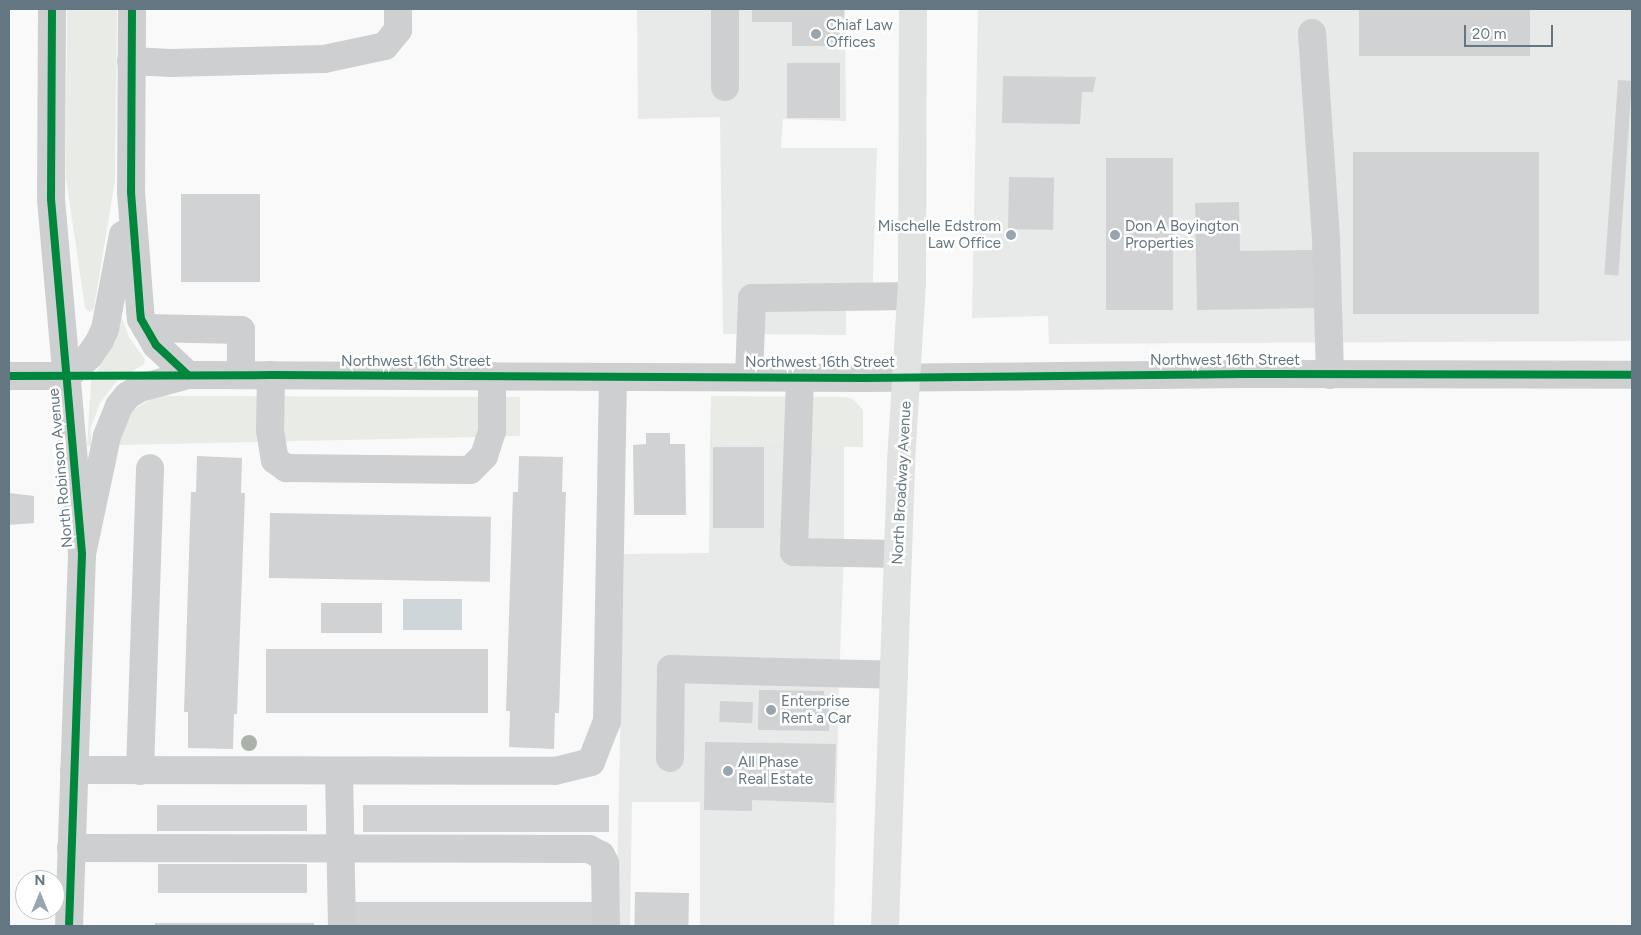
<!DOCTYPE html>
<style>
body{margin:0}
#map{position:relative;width:1641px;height:935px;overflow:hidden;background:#f9f9f9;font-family:Figtree,sans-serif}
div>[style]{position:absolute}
.built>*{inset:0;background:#e8e9e9}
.green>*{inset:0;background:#e8ebe6}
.water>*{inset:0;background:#ced6d9;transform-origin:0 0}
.building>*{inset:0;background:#d0d2d3;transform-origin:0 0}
.minor>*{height:28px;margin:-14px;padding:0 14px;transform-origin:14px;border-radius:14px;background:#cecfd0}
.major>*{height:28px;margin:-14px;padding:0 14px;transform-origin:14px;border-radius:14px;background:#e1e2e2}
.cycleway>*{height:8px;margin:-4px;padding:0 4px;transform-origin:4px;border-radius:4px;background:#00873e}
.trees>*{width:16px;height:16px;margin:-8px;border-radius:50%;background:#a9b3a7}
.dots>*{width:14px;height:14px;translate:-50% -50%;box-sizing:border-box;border:2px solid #fff;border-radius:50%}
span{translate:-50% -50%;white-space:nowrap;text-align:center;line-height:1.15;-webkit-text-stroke:5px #fff;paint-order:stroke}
.poi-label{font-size:15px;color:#657683}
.left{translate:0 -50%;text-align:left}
.right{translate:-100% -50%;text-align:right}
.street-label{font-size:15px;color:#657683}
.frame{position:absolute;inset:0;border:10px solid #657683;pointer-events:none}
.north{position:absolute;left:15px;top:870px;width:50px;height:50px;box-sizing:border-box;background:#fff;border:1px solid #c1c8cd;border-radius:50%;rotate:0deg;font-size:14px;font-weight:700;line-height:20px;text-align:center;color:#657683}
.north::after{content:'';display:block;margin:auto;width:18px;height:22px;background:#99a4ac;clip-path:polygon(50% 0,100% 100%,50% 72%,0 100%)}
.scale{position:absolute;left:1464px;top:25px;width:89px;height:22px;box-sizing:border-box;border:2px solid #657683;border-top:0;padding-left:6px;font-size:15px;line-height:18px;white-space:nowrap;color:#657683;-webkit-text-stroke:4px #fff;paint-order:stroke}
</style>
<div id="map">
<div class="built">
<i style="clip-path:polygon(637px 9px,845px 9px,846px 121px,783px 119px,781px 148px,877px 148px,872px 310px,846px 309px,846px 335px,723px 334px,720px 117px,638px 119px)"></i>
<i style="clip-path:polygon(978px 9px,1632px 9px,1632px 341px,1049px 344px,1048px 316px,972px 318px)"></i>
<i style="clip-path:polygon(710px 444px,844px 446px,844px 553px,839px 681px,834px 926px,700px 926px,700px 802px,632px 802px,630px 926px,616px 926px,624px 554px,709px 553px)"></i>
</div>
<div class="green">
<i style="clip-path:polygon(67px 9px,117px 9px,115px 180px,94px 308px,90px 312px,85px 308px,66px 178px)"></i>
<i style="clip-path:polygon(120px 318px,122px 318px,129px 337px,145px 359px,144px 364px,117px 381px,100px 403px,91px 427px,91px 446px,87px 446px,91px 381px,113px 345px)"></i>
<i style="clip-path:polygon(165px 396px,520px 397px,520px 436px,120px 445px,120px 436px,133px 410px,153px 398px)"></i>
<i style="clip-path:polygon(711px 396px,845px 397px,853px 399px,863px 410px,863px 447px,710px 444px)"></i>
</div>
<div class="water">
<i style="left:403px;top:599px;width:59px;height:31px"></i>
</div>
<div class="building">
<i style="clip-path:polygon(752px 9px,844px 9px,844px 18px,840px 18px,840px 46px,792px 46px,792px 22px,752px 22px)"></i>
<i style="left:1359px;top:9px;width:171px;height:47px"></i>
<i style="left:787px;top:63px;width:53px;height:55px"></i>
<i style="clip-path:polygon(1003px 76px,1096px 77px,1093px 92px,1082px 92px,1080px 124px,1002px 123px)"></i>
<i style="left:1618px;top:80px;width:14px;height:195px;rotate:4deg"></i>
<i style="left:1353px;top:152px;width:186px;height:162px"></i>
<i style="left:1106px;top:158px;width:67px;height:152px"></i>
<i style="left:1009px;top:177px;width:45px;height:52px;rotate:1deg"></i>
<i style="left:181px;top:194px;width:79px;height:88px"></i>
<i style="clip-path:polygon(1239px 202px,1240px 251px,1314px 250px,1315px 308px,1197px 310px,1195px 203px)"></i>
<i style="clip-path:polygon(646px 433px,670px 433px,670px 444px,685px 444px,686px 515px,634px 515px,633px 445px,646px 444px)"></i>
<i style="left:713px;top:447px;width:51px;height:81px"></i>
<i style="clip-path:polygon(197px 456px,242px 458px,241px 493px,245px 493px,237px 714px,234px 714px,233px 749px,188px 748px,188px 712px,184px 712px,191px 492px,196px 492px)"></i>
<i style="clip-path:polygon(519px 456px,563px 457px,562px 492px,566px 492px,559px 713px,555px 713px,554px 749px,509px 747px,510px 711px,506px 711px,513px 492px,518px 492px)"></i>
<i style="clip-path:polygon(9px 493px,34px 496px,34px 523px,9px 525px)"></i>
<i style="left:270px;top:513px;width:221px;height:65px;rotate:1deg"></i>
<i style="left:321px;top:603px;width:61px;height:30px"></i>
<i style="left:266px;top:649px;width:222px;height:64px"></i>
<i style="clip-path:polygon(759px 690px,824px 691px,824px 695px,829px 695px,829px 731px,758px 730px)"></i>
<i style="left:720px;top:701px;width:33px;height:21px;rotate:2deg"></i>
<i style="clip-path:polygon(705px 742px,836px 744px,834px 803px,752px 800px,752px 811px,704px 810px)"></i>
<i style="left:157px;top:805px;width:150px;height:26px"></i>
<i style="left:363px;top:805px;width:246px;height:27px"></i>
<i style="left:158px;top:864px;width:149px;height:29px"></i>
<i style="left:635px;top:892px;width:54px;height:34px;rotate:1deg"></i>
<i style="left:352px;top:902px;width:245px;height:24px"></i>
<i style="left:155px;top:923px;width:159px;height:3px"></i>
</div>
<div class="minor">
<i style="left:52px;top:9px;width:190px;rotate:90.3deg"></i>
<i style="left:51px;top:199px;width:356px;rotate:85deg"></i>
<i style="left:82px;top:554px;width:372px;rotate:92deg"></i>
<i style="left:132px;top:9px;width:183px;rotate:90.3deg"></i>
<i style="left:131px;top:192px;width:118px;rotate:85.6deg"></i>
<i style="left:140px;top:310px;width:9px;rotate:84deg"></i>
<i style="left:141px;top:319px;width:30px;rotate:60deg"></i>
<i style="left:156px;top:345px;width:44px;rotate:43.2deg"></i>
<i style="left:1312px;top:33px;width:206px;rotate:86.1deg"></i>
<i style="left:1326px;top:239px;width:136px;rotate:88.3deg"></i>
<i style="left:131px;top:61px;width:40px;rotate:2.9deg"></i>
<i style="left:171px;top:63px;width:153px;rotate:-1.5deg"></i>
<i style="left:324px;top:59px;width:62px;rotate:-12deg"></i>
<i style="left:385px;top:46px;width:21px;rotate:-51deg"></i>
<i style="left:398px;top:30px;width:21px;rotate:-90deg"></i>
<i style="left:725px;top:87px;width:78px;rotate:-90deg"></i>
<i style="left:146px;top:328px;width:95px;rotate:1.2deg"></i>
<i style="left:241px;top:330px;width:45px;rotate:90deg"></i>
<i style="left:271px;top:375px;width:55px;rotate:91deg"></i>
<i style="left:270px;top:430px;width:30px;rotate:81deg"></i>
<i style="left:275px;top:460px;width:14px;rotate:36deg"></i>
<i style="left:286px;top:468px;width:184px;rotate:0.6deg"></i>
<i style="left:470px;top:470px;width:20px;rotate:-45deg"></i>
<i style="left:484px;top:456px;width:26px;rotate:-72deg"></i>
<i style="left:492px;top:431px;width:55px;rotate:-90deg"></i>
<i style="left:9px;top:376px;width:58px"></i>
<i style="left:67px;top:376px;width:31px;rotate:-42deg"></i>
<i style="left:90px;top:355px;width:18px;rotate:-56deg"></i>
<i style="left:100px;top:340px;width:12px;rotate:-66deg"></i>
<i style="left:105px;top:329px;width:96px;rotate:-79.2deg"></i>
<i style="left:749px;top:377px;width:79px;rotate:-87.8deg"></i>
<i style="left:752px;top:298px;width:159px;rotate:-0.7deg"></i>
<i style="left:800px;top:378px;width:174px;rotate:92deg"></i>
<i style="left:794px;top:552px;width:104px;rotate:1.1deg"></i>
<i style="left:82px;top:554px;width:121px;rotate:-78deg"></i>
<i style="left:107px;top:436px;width:32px;rotate:-68deg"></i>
<i style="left:119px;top:406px;width:13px;rotate:-51deg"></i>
<i style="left:127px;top:396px;width:15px;rotate:-32deg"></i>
<i style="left:140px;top:388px;width:50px;rotate:-15.2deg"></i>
<i style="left:188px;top:375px;width:676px;rotate:0.25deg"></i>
<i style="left:864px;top:378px;width:381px;rotate:-0.6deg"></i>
<i style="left:1245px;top:374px;width:387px;rotate:0.1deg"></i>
<i style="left:670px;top:758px;width:89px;rotate:-89.4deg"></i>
<i style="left:671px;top:669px;width:223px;rotate:1.5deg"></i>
<i style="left:74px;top:770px;width:481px;rotate:0.1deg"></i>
<i style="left:555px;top:771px;width:37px;rotate:-14deg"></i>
<i style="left:591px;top:762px;width:44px;rotate:-68.7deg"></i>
<i style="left:607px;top:721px;width:344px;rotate:-89deg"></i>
<i style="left:140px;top:771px;width:303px;rotate:-88.1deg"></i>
<i style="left:339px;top:771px;width:155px;rotate:88.9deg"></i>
<i style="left:71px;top:848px;width:518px;rotate:0.11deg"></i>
<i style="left:589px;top:849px;width:13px;rotate:27deg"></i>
<i style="left:601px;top:855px;width:9px;rotate:63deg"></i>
<i style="left:605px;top:863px;width:63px;rotate:89.1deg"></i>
</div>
<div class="major">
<i style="left:885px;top:926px;width:464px;rotate:-88deg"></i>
<i style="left:901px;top:462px;width:178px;rotate:-86.5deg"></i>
<i style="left:912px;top:284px;width:275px;rotate:-89.8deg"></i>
</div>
<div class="cycleway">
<i style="left:52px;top:9px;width:190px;rotate:90.3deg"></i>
<i style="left:51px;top:199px;width:356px;rotate:85deg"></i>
<i style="left:82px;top:554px;width:372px;rotate:92deg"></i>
<i style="left:132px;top:9px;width:183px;rotate:90.3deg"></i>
<i style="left:131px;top:192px;width:118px;rotate:85.6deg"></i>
<i style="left:140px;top:310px;width:9px;rotate:84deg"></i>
<i style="left:141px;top:319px;width:30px;rotate:60deg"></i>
<i style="left:156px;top:345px;width:44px;rotate:43.2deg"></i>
<i style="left:9px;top:376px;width:262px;rotate:-0.2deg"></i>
<i style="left:271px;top:375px;width:593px;rotate:0.29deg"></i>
<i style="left:864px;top:378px;width:381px;rotate:-0.6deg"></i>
<i style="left:1245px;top:374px;width:387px;rotate:0.1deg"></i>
</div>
<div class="trees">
<i style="left:249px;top:743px"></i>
</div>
<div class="dots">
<i style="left:816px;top:34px;background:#99a4ac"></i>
<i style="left:1011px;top:235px;background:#99a4ac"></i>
<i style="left:1115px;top:235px;background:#99a4ac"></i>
<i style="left:771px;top:710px;background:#99a4ac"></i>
<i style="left:728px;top:771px;background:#99a4ac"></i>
</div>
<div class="poi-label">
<span class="left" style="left:826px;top:34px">Chiaf Law<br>Offices</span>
<span class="right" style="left:1001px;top:235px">Mischelle Edstrom<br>Law Office</span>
<span class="left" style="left:1125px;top:235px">Don A Boyington<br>Properties</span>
<span class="left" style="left:781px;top:710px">Enterprise<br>Rent a Car</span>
<span class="left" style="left:738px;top:771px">All Phase<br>Real Estate</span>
</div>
<div class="street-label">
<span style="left:1225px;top:361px">Northwest 16th Street</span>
<span style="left:416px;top:362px">Northwest 16th Street</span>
<span style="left:820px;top:363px">Northwest 16th Street</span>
<span style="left:61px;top:468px;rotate:-95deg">North Robinson Avenue</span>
<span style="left:902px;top:483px;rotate:-87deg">North Broadway Avenue</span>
</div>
<div class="frame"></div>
<div class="north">N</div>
<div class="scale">20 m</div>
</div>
